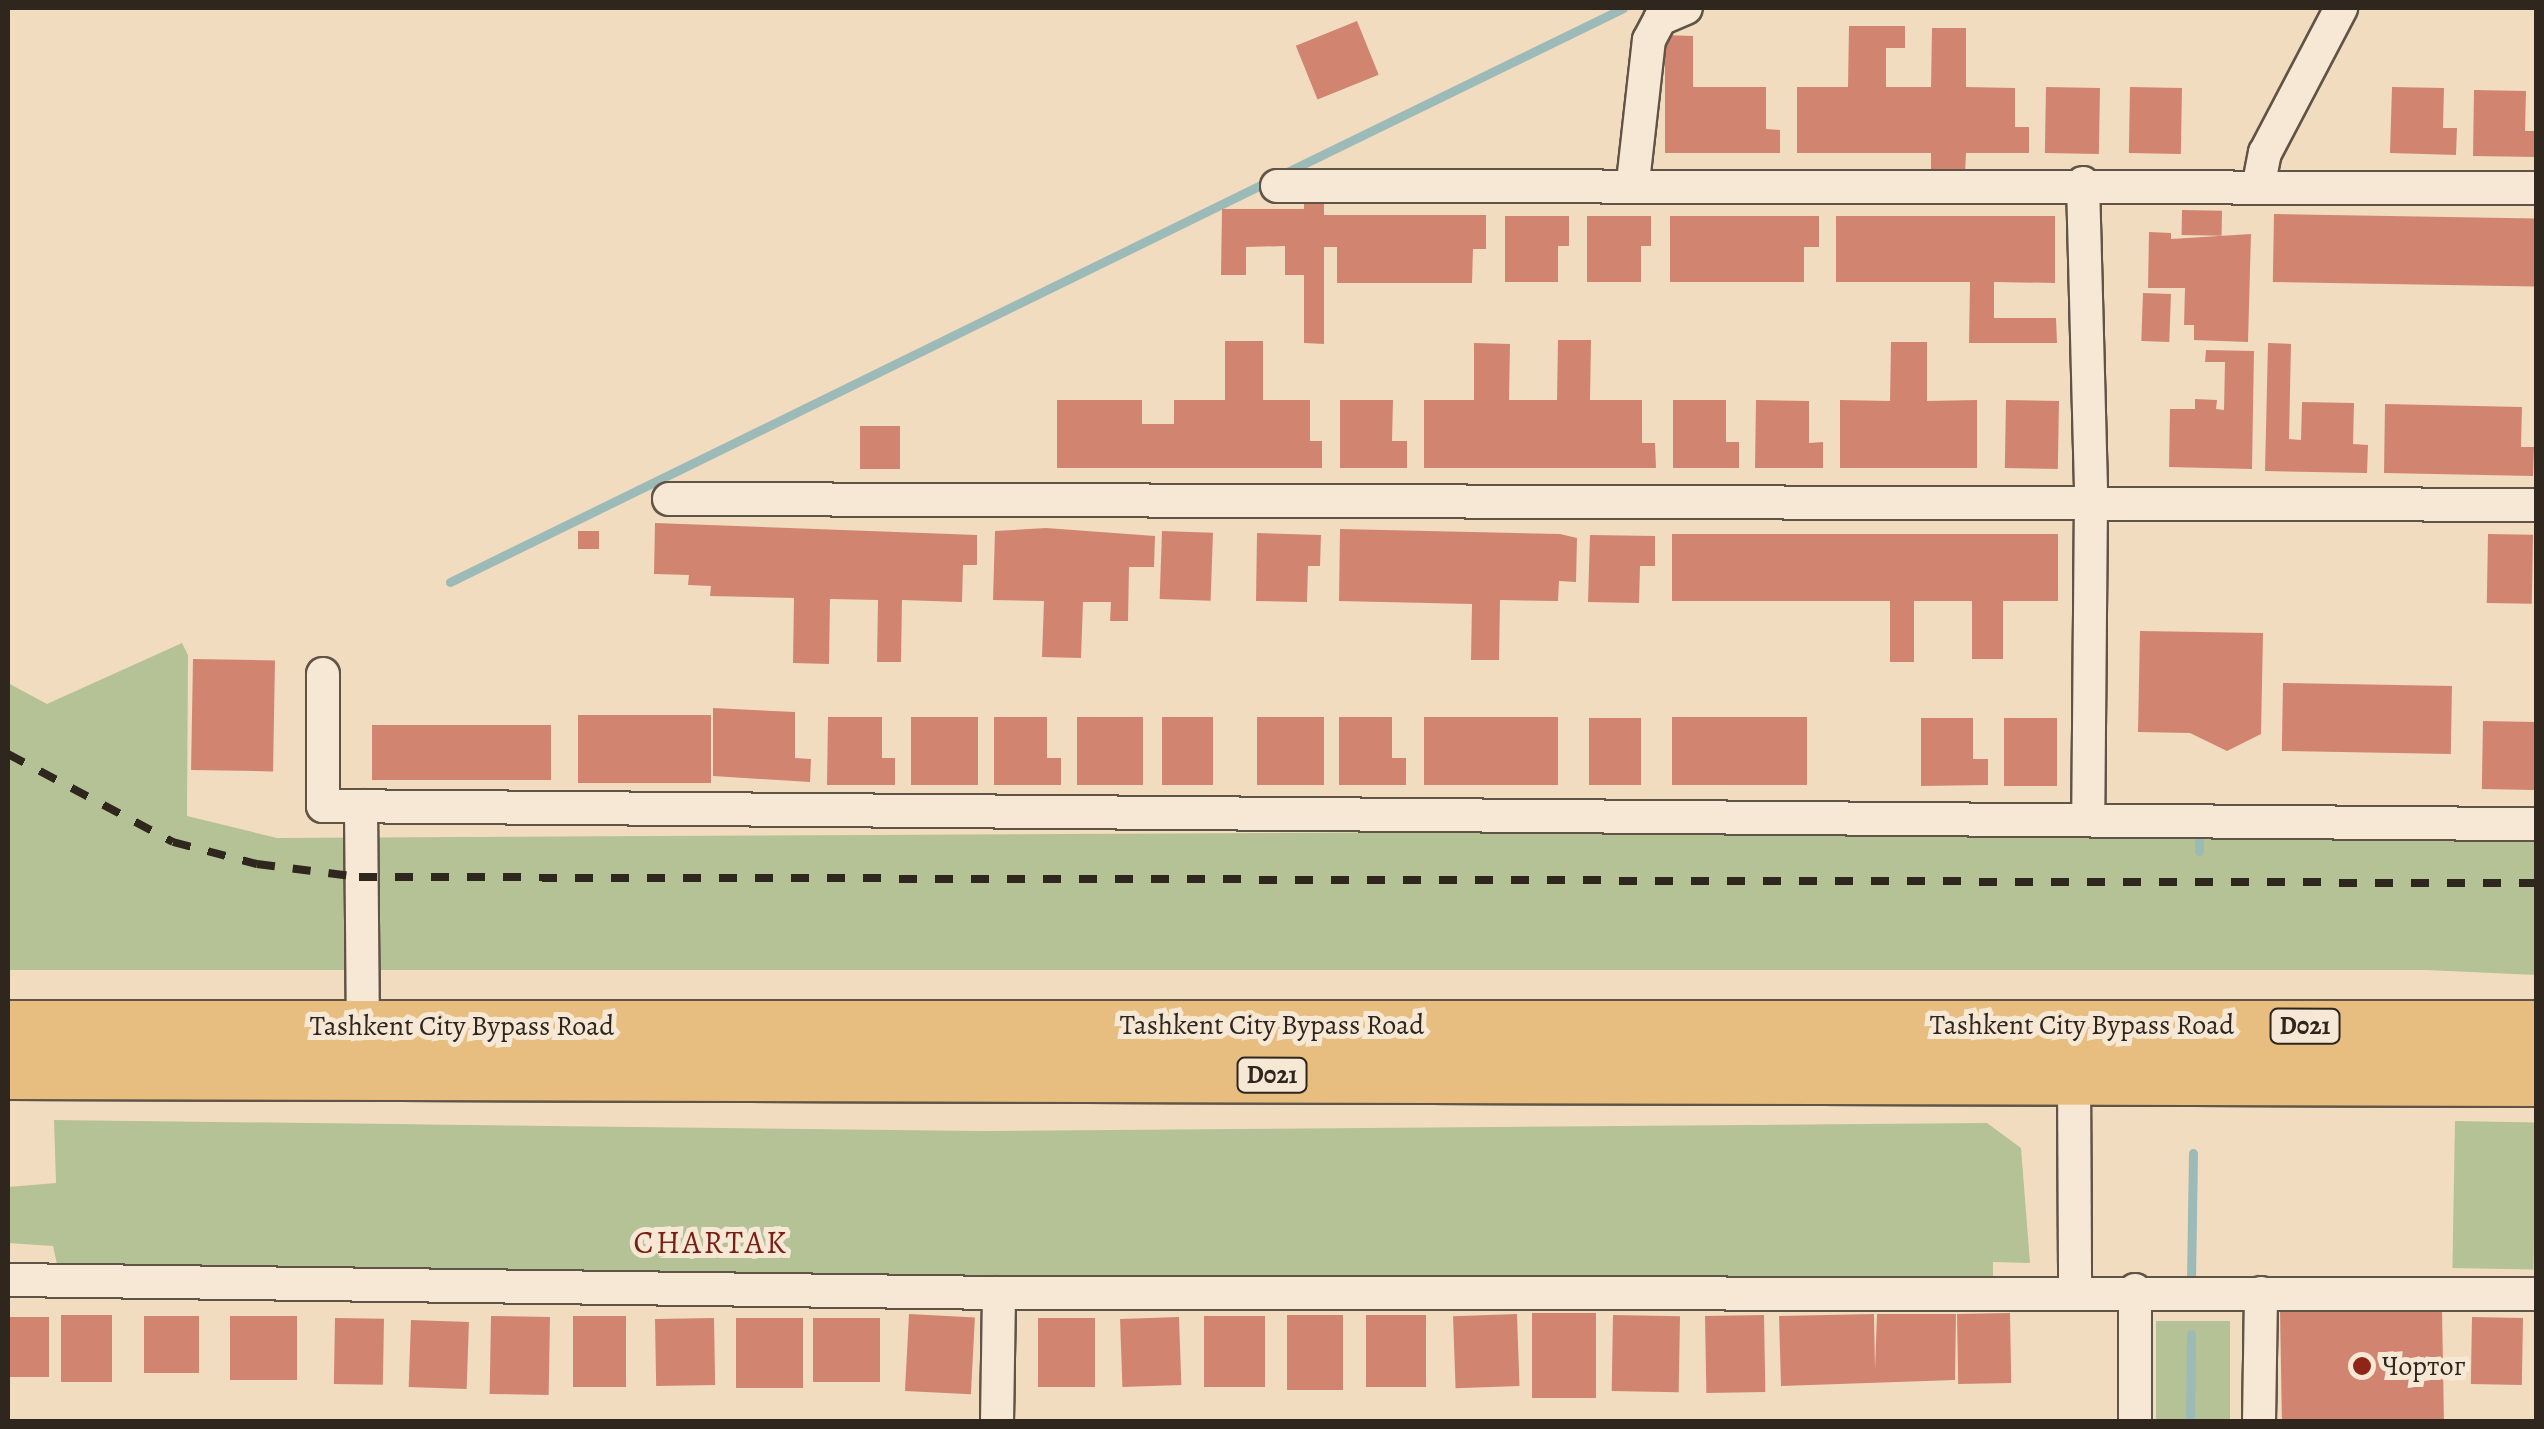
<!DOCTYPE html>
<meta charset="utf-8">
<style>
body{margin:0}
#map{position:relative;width:2544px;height:1429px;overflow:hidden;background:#f1dcbf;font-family:Alegreya,serif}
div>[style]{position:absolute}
.green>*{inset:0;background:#b5c296;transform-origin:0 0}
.stream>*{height:9px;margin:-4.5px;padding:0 4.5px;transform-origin:4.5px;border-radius:4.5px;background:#9cbab8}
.building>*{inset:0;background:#d18571;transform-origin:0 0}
.roads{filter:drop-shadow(2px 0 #605446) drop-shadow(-2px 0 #605446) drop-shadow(0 2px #605446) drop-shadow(0 -2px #605446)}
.minor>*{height:32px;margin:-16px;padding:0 16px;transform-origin:16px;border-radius:16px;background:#f6e8d5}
.trunk>*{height:55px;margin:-27.5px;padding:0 27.5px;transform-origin:27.5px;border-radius:27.5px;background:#e8be80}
.rail>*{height:8px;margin-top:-4px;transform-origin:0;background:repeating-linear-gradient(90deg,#2f261e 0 18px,transparent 0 36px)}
.dots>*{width:28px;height:28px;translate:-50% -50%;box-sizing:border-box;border:5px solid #f6e8d5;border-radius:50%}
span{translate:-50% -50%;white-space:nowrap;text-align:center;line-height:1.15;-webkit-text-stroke:10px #f6e8d5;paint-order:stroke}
.shield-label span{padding:2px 8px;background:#f6e8d5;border:2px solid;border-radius:8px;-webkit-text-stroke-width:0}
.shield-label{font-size:25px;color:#2f261e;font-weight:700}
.street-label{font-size:28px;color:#2f261e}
.poi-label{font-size:28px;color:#2f261e}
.left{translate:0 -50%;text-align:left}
.quarter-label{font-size:32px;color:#7a1f14;letter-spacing:2.5px}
.frame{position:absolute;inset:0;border:10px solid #2f261e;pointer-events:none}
</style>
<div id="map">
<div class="green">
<i style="clip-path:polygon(182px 643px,188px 655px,187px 816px,277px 838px,2087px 829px,2536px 835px,2536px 975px,2426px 970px,8px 970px,8px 683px,47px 704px)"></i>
<i style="clip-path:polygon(54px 1120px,982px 1131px,1987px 1123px,2021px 1148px,2030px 1263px,1993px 1262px,1993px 1280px,60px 1278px,53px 1246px,8px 1243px,8px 1187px,56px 1183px)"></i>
<i style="left:2455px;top:1121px;width:81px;height:147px;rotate:1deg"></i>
<i style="left:2156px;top:1321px;width:74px;height:100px"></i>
</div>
<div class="stream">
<i style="left:1285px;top:173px;width:376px;rotate:-26deg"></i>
<i style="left:450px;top:582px;width:914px;rotate:-26.09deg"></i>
<i style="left:2199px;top:851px;width:15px;rotate:-90deg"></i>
<i style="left:2191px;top:1280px;width:127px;rotate:-89.1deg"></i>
<i style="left:2190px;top:1422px;width:88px;rotate:-89.3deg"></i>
</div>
<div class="building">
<i style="left:1357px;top:21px;width:58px;height:66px;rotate:68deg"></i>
<i style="clip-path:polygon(1849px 26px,1905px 26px,1905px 48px,1886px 48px,1886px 87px,1931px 87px,1932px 28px,1966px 28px,1966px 87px,2015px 88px,2015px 127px,2029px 127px,2029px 153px,1966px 153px,1965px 174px,1931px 174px,1931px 153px,1797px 153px,1797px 87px,1848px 87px)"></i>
<i style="clip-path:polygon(1665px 35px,1693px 36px,1693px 87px,1766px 87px,1766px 129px,1780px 130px,1780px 153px,1665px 153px)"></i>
<i style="left:2046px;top:87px;width:54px;height:66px;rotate:1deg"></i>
<i style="left:2130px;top:87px;width:52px;height:66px;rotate:1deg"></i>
<i style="clip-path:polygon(2392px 87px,2444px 88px,2443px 128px,2457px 128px,2456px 155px,2390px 153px)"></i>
<i style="clip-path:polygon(2474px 90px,2526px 91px,2525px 131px,2536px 131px,2536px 157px,2473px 156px)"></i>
<i style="clip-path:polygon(1304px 203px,1324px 203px,1324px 215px,1486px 215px,1486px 249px,1473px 249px,1472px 283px,1337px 283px,1337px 247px,1324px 247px,1324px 344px,1304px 343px,1304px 275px,1285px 275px,1285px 246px,1246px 247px,1246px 275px,1221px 275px,1222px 209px,1304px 209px)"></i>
<i style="left:2182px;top:210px;width:40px;height:25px;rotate:1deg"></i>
<i style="left:2274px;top:214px;width:262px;height:68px;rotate:1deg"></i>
<i style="clip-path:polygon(1505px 216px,1569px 216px,1569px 246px,1558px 246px,1558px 282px,1505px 282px)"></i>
<i style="clip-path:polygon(1587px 216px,1651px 216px,1651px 246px,1641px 246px,1641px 282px,1587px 282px)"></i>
<i style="clip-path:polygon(1670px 216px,1819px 216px,1819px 247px,1804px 247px,1804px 282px,1670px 282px)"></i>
<i style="clip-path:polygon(1836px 216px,2055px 216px,2055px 283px,1994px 282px,1994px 318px,2056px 318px,2057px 343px,1969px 343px,1970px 282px,1836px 282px)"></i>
<i style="clip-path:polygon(2149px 232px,2171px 233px,2171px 239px,2251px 234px,2248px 342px,2194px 340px,2194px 325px,2184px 325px,2185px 288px,2148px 288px)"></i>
<i style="left:2143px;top:293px;width:28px;height:48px;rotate:2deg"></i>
<i style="clip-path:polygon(1558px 340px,1591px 340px,1590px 400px,1642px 400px,1642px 443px,1655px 443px,1656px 468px,1424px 468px,1424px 400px,1474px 400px,1474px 343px,1510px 344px,1509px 400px,1557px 400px)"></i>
<i style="clip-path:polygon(1225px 341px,1263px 341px,1263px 400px,1310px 400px,1310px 441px,1322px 441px,1322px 468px,1057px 468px,1057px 400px,1142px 400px,1142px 424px,1174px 424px,1174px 400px,1225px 400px)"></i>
<i style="clip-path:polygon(1891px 342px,1927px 342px,1927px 401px,1977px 400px,1977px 468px,1840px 468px,1840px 400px,1890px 401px)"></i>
<i style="clip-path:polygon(2268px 343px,2291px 344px,2289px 439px,2301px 440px,2302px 402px,2354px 403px,2353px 444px,2368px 445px,2367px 473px,2265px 471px)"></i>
<i style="clip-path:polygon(2206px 350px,2254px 351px,2252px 469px,2169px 467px,2170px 409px,2195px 409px,2195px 399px,2217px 400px,2216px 409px,2224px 410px,2225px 362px,2205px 362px)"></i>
<i style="clip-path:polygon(1340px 400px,1393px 400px,1392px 441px,1407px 441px,1407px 468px,1340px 468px)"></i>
<i style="clip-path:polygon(1673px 400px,1726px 400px,1726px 442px,1739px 442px,1739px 468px,1673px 468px)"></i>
<i style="clip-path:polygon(1756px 400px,1809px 401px,1809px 443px,1823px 442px,1823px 468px,1755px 468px)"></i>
<i style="left:2006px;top:400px;width:53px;height:68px;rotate:1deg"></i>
<i style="clip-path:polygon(2385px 404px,2522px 407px,2521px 447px,2534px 447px,2533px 476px,2384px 473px)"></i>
<i style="left:860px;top:426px;width:40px;height:43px"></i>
<i style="clip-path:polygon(655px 523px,977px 535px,977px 565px,963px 565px,962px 602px,902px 600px,901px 662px,877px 662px,878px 600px,830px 599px,829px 664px,793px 663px,794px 598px,710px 596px,711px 586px,688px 585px,689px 575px,654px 574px)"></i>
<i style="clip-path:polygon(1046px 528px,1155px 536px,1154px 567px,1129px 567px,1128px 621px,1110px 621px,1111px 602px,1083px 602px,1081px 658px,1042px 657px,1044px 601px,993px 600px,995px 531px)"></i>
<i style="clip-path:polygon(1340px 529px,1560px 534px,1577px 538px,1576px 582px,1559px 581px,1558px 601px,1500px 600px,1499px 660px,1471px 660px,1472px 604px,1339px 601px)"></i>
<i style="left:578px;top:531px;width:21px;height:18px"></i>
<i style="left:1162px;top:531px;width:51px;height:68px;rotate:2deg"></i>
<i style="clip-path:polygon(1257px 533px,1321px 535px,1320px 566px,1308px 566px,1307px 602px,1256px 601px)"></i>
<i style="clip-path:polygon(1672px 534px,2058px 534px,2058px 601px,2003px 601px,2003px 659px,1972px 659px,1972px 601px,1914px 601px,1914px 662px,1890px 662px,1890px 601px,1672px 601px)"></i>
<i style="left:2488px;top:534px;width:45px;height:69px;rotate:1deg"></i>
<i style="clip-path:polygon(1590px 535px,1655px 536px,1655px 566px,1640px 566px,1639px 603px,1588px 602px)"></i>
<i style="clip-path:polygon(2140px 631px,2263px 633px,2261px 734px,2227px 751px,2190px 733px,2138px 732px)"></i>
<i style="left:193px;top:659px;width:82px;height:111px;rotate:1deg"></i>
<i style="left:2283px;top:683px;width:169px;height:68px;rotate:1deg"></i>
<i style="clip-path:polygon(713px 708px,795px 712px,795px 758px,811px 759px,810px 782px,713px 776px)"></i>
<i style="left:578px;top:715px;width:133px;height:68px"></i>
<i style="clip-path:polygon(828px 717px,882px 717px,882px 758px,895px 758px,895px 785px,827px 785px)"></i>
<i style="left:911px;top:717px;width:67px;height:68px"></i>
<i style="clip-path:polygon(994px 717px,1047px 717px,1047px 758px,1061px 758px,1061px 785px,994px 785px)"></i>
<i style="left:1077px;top:717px;width:66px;height:68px"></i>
<i style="left:1162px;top:717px;width:51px;height:68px"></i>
<i style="left:1257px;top:717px;width:67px;height:68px"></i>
<i style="clip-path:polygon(1339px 717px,1392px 717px,1392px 758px,1406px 758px,1406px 785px,1339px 785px)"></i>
<i style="left:1558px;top:717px;width:68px;height:134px;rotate:90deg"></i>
<i style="left:1672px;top:717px;width:135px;height:68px"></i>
<i style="left:1589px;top:718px;width:52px;height:67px"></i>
<i style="clip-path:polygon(1921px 718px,1973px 718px,1973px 759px,1988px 759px,1988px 785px,1921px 786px)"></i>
<i style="left:2004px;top:718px;width:53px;height:68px"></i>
<i style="left:2483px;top:721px;width:53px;height:68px;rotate:1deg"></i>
<i style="left:372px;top:725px;width:179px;height:55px"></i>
<i style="left:2442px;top:1309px;width:113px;height:162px;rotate:89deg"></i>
<i style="left:1532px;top:1313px;width:64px;height:85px"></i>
<i style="left:2010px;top:1313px;width:70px;height:53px;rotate:89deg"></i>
<i style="left:909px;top:1314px;width:66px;height:77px;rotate:3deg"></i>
<i style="left:1517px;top:1314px;width:72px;height:64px;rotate:88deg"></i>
<i style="clip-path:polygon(1874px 1314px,1875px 1370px,1877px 1314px,1956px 1314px,1955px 1380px,1781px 1386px,1779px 1316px)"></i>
<i style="left:61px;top:1315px;width:51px;height:67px"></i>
<i style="left:1287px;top:1315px;width:56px;height:75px"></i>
<i style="left:1426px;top:1315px;width:72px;height:60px;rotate:90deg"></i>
<i style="left:1613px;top:1315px;width:67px;height:76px;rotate:1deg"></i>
<i style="left:1764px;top:1315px;width:77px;height:59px;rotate:89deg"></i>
<i style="left:144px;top:1316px;width:55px;height:57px"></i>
<i style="left:230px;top:1316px;width:67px;height:64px"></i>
<i style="left:491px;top:1316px;width:59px;height:78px;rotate:1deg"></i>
<i style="left:573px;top:1316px;width:53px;height:71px"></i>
<i style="left:1204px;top:1316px;width:61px;height:71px"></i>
<i style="left:8px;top:1317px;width:41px;height:60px"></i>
<i style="left:1179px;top:1317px;width:68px;height:59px;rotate:88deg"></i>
<i style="left:2472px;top:1317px;width:51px;height:67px;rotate:1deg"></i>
<i style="left:335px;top:1318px;width:49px;height:66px;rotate:1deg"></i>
<i style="left:714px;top:1318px;width:67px;height:59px;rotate:89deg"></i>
<i style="left:736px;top:1318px;width:67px;height:70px"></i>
<i style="left:813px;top:1318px;width:67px;height:64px"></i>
<i style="left:1038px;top:1318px;width:57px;height:69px"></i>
<i style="left:411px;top:1320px;width:58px;height:67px;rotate:2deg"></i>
</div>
<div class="roads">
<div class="minor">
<i style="left:1633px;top:182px;width:143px;rotate:-83.6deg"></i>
<i style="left:1649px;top:40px;width:24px;rotate:-62deg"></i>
<i style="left:1660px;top:19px;width:28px;rotate:-23deg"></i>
<i style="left:2083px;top:183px;width:316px;rotate:88.5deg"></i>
<i style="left:2091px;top:499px;width:319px;rotate:90.5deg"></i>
<i style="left:2259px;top:183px;width:31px;rotate:-79deg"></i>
<i style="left:2265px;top:153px;width:164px;rotate:-62.3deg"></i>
<i style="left:1277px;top:186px;width:1259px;rotate:0.09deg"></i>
<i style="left:669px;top:499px;width:1867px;rotate:0.18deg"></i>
<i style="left:323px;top:674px;width:132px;rotate:90deg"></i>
<i style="left:323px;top:806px;width:2213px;rotate:0.47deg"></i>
<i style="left:361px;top:806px;width:220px;rotate:89.5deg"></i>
<i style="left:2074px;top:1077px;width:213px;rotate:89.7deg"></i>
<i style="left:8px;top:1280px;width:991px;rotate:0.75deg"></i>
<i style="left:999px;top:1293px;width:1537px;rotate:0.04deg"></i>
<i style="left:997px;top:1422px;width:129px;rotate:-89.1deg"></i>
<i style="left:2135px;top:1422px;width:132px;rotate:-90deg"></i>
<i style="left:2259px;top:1422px;width:129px;rotate:-89.1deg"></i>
</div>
<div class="trunk">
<i style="left:8px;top:1028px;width:2528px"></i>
<i style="left:8px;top:1071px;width:2528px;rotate:0.16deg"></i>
</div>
</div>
<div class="rail">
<i style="left:8px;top:754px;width:187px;rotate:28.1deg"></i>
<i style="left:173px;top:842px;width:87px;rotate:14.7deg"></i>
<i style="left:257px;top:864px;width:103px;rotate:7.3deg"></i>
<i style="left:359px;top:877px;width:2177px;rotate:0.16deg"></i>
</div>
<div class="dots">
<i style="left:2362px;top:1366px;background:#8f2418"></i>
</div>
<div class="shield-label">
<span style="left:2305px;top:1026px">D021</span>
<span style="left:1272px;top:1075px">D021</span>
</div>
<div class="street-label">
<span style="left:1272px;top:1025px">Tashkent City Bypass Road</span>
<span style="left:2082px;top:1025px">Tashkent City Bypass Road</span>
<span style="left:462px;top:1026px">Tashkent City Bypass Road</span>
</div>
<div class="poi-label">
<span class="left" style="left:2382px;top:1366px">Чортог</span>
</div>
<div class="quarter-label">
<span style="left:711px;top:1242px">CHARTAK</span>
</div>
<div class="frame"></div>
</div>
